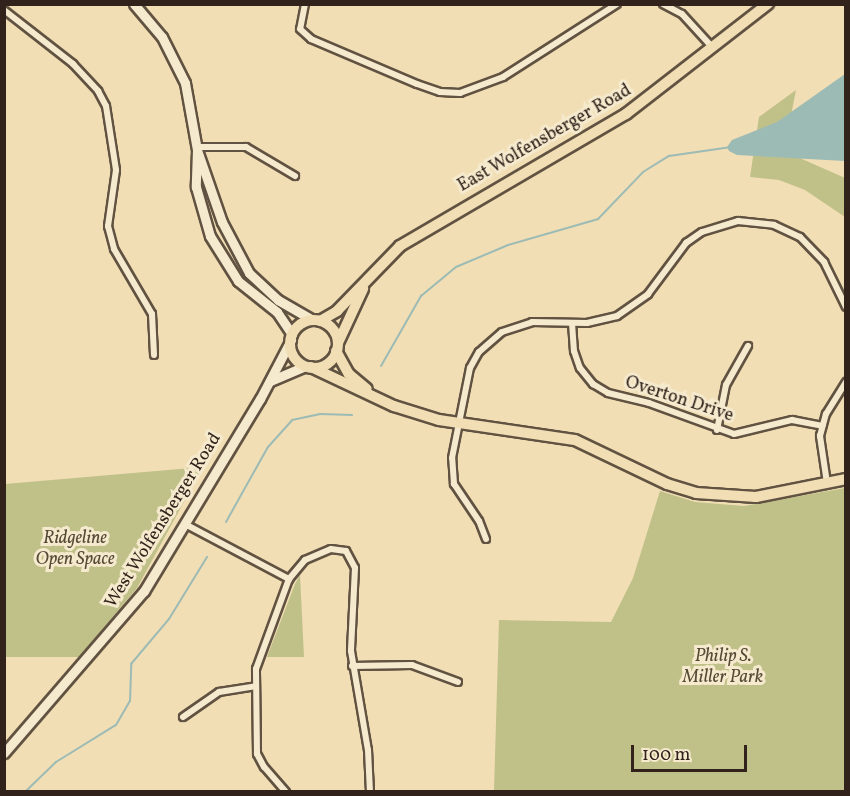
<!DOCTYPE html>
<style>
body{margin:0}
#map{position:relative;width:850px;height:796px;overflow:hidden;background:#f1deb4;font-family:Vollkorn,serif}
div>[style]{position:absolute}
.green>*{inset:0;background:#c0c089}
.water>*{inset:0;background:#9dbbb5}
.stream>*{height:2px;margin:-1px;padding:0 1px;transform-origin:1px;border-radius:1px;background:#9dbbb5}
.roads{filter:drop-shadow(2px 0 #615241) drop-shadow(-2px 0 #615241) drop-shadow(0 2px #615241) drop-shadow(0 -2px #615241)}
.minor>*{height:6px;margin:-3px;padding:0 3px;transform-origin:3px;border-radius:3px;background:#f6eace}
.secondary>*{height:9px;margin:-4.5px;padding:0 4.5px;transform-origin:4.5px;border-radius:4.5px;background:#f6eace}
.primary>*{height:10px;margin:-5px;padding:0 5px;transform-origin:5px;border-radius:5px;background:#f1deb4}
.primary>.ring{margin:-5px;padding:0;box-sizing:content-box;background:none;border:10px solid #f1deb4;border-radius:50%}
span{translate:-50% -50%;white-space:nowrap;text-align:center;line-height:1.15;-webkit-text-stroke:6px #f6eace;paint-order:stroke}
.street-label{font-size:18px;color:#31231b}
.park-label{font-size:18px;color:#554a36;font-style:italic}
.frame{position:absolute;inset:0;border:6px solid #31231b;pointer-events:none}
.scale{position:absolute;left:631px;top:745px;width:116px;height:27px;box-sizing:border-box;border:3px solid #31231b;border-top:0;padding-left:8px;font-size:18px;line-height:21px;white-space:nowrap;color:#31231b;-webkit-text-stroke:4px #f6eace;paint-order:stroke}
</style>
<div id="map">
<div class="green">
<i style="clip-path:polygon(796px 90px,784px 151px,845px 178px,845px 217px,805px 190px,779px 180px,750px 177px,759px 117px)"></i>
<i style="clip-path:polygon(203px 467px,137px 588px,79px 657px,5px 657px,5px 484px)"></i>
<i style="clip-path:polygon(845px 488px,845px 791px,494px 791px,499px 620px,611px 622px,633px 578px,660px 491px,695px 502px,744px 506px)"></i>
<i style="clip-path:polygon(300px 575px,304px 657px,267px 657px,295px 584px)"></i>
</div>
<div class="water">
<i style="clip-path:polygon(845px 74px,845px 161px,737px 155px,729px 151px,727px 147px,732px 140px,777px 122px)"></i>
</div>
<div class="stream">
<i style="left:381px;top:366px;width:81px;rotate:-60.3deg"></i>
<i style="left:421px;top:296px;width:45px;rotate:-39.6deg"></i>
<i style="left:456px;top:267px;width:56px;rotate:-22.9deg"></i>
<i style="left:508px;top:245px;width:94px;rotate:-16.1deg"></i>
<i style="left:598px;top:219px;width:65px;rotate:-46.2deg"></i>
<i style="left:643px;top:172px;width:31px;rotate:-32deg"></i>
<i style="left:669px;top:156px;width:63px;rotate:-8.3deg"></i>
<i style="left:226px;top:522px;width:86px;rotate:-60.8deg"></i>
<i style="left:268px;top:447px;width:36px;rotate:-48deg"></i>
<i style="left:292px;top:420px;width:29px;rotate:-12deg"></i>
<i style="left:320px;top:414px;width:32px;rotate:2deg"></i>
<i style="left:25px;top:792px;width:43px;rotate:-44.1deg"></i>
<i style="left:56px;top:762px;width:70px;rotate:-31.7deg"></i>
<i style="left:116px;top:725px;width:28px;rotate:-60deg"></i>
<i style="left:130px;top:701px;width:37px;rotate:-88deg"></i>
<i style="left:131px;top:664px;width:59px;rotate:-49.8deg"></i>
<i style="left:169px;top:619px;width:73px;rotate:-58.5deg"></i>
</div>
<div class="roads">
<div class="minor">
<i style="left:305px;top:4px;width:25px;rotate:101deg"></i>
<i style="left:300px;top:29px;width:15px;rotate:42deg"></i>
<i style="left:311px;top:39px;width:115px;rotate:23deg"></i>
<i style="left:417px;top:84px;width:24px;rotate:19deg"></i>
<i style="left:440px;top:92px;width:20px;rotate:3deg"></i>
<i style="left:460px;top:93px;width:46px;rotate:-20.4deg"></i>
<i style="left:503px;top:77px;width:135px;rotate:-32.6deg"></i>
<i style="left:663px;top:4px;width:21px;rotate:28deg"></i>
<i style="left:682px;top:14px;width:46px;rotate:47.6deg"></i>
<i style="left:4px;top:10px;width:88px;rotate:38deg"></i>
<i style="left:73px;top:64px;width:37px;rotate:47deg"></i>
<i style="left:98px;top:91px;width:17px;rotate:62deg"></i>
<i style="left:106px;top:106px;width:65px;rotate:81.1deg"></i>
<i style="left:116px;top:170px;width:57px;rotate:98.1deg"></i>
<i style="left:108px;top:226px;width:24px;rotate:75deg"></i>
<i style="left:114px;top:249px;width:75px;rotate:59.7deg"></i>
<i style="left:152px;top:314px;width:41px;rotate:87.2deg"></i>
<i style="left:197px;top:147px;width:49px"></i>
<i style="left:246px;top:147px;width:57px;rotate:30.6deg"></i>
<i style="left:572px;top:323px;width:28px;rotate:86deg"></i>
<i style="left:574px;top:351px;width:18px;rotate:71deg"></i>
<i style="left:580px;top:368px;width:21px;rotate:51deg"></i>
<i style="left:593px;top:384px;width:17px;rotate:31deg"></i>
<i style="left:608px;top:393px;width:42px;rotate:13.7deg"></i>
<i style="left:649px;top:403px;width:90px;rotate:20deg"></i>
<i style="left:734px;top:434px;width:60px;rotate:-13.6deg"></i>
<i style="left:792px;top:420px;width:31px;rotate:11deg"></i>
<i style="left:717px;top:430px;width:46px;rotate:-78.7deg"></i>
<i style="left:726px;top:385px;width:45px;rotate:-60.6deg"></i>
<i style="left:827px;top:483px;width:48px;rotate:-98.5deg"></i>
<i style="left:820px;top:436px;width:23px;rotate:-75deg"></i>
<i style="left:826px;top:414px;width:38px;rotate:-58deg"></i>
<i style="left:185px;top:524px;width:118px;rotate:27.9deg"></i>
<i style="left:486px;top:539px;width:19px;rotate:-111deg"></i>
<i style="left:479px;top:521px;width:45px;rotate:-124deg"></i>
<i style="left:454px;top:484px;width:26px;rotate:-94deg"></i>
<i style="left:452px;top:458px;width:92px;rotate:-78.7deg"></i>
<i style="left:470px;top:368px;width:18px;rotate:-61deg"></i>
<i style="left:479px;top:352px;width:30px;rotate:-41deg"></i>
<i style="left:502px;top:332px;width:32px;rotate:-18deg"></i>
<i style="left:532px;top:322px;width:55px;rotate:1deg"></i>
<i style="left:587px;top:323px;width:31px;rotate:-13deg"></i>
<i style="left:617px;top:316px;width:38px;rotate:-35deg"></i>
<i style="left:648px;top:294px;width:64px;rotate:-53.3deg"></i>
<i style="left:686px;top:243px;width:19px;rotate:-35deg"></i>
<i style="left:702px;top:232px;width:38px;rotate:-17deg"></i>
<i style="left:738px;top:221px;width:36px;rotate:6deg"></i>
<i style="left:774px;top:225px;width:29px;rotate:25deg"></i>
<i style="left:800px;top:237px;width:35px;rotate:46deg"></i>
<i style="left:824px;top:262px;width:50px;rotate:63.9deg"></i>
<i style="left:352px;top:666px;width:60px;rotate:-1deg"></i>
<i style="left:412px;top:665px;width:49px;rotate:20.3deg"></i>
<i style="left:183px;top:717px;width:44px;rotate:-34.8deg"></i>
<i style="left:219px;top:692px;width:36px;rotate:-9deg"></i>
<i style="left:286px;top:792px;width:33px;rotate:-131deg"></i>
<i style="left:264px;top:767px;width:15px;rotate:-118deg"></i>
<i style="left:257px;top:754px;width:85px;rotate:-90.7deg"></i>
<i style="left:256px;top:669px;width:96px;rotate:-69.9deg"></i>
<i style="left:289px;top:579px;width:25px;rotate:-50deg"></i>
<i style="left:305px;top:560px;width:28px;rotate:-23deg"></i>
<i style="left:331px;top:549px;width:15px;rotate:8deg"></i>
<i style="left:346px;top:551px;width:19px;rotate:62deg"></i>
<i style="left:355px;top:568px;width:83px;rotate:92.8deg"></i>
<i style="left:351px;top:651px;width:100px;rotate:80.3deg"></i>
<i style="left:368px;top:750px;width:42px;rotate:87.3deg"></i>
</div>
<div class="secondary">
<i style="left:134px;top:4px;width:43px;rotate:49.7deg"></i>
<i style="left:162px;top:37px;width:51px;rotate:63.4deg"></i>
<i style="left:185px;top:83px;width:68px;rotate:79.8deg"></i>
<i style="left:197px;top:150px;width:37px;rotate:92deg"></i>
<i style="left:196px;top:187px;width:51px;rotate:74.1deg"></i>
<i style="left:210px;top:236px;width:53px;rotate:58.1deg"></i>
<i style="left:238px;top:281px;width:50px;rotate:38.5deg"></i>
<i style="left:277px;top:312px;width:27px;rotate:56deg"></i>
<i style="left:197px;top:150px;width:76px;rotate:70.9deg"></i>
<i style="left:222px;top:222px;width:58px;rotate:62.1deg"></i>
<i style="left:249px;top:273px;width:40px;rotate:43deg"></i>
<i style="left:278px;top:300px;width:39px;rotate:30deg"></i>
<i style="left:270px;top:381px;width:39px;rotate:-23deg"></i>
<i style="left:4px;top:753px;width:214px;rotate:-49.2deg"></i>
<i style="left:144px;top:591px;width:224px;rotate:-58.9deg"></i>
<i style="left:260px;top:399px;width:67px;rotate:-62.3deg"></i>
</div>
<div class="primary">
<i class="ring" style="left:290px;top:320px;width:38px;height:38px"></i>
<i style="left:320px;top:321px;width:20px;rotate:-30deg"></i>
<i style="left:337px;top:311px;width:91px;rotate:-45.9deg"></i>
<i style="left:400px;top:246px;width:262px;rotate:-30.3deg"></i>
<i style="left:626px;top:114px;width:180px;rotate:-37.8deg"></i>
<i style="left:338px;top:343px;width:60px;rotate:-65.2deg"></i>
<i style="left:336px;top:351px;width:26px;rotate:61deg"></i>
<i style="left:349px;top:374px;width:23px;rotate:40deg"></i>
<i style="left:311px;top:367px;width:92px;rotate:25.2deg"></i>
<i style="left:394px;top:406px;width:47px;rotate:17.3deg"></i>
<i style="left:439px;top:420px;width:137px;rotate:8.4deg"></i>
<i style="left:575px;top:440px;width:102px;rotate:25.6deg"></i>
<i style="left:667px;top:484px;width:30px;rotate:17deg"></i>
<i style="left:696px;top:493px;width:60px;rotate:3.8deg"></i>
<i style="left:756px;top:497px;width:92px;rotate:-11.3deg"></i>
</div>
</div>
<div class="street-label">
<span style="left:545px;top:139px;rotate:-30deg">East Wolfensberger Road</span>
<span style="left:679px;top:400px;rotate:18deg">Overton Drive</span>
<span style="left:164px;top:521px;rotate:-58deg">West Wolfensberger Road</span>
</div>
<div class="park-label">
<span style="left:75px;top:550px">Ridgeline<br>Open Space</span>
<span style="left:723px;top:668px">Philip S.<br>Miller Park</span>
</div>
<div class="frame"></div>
<div class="scale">100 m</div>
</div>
